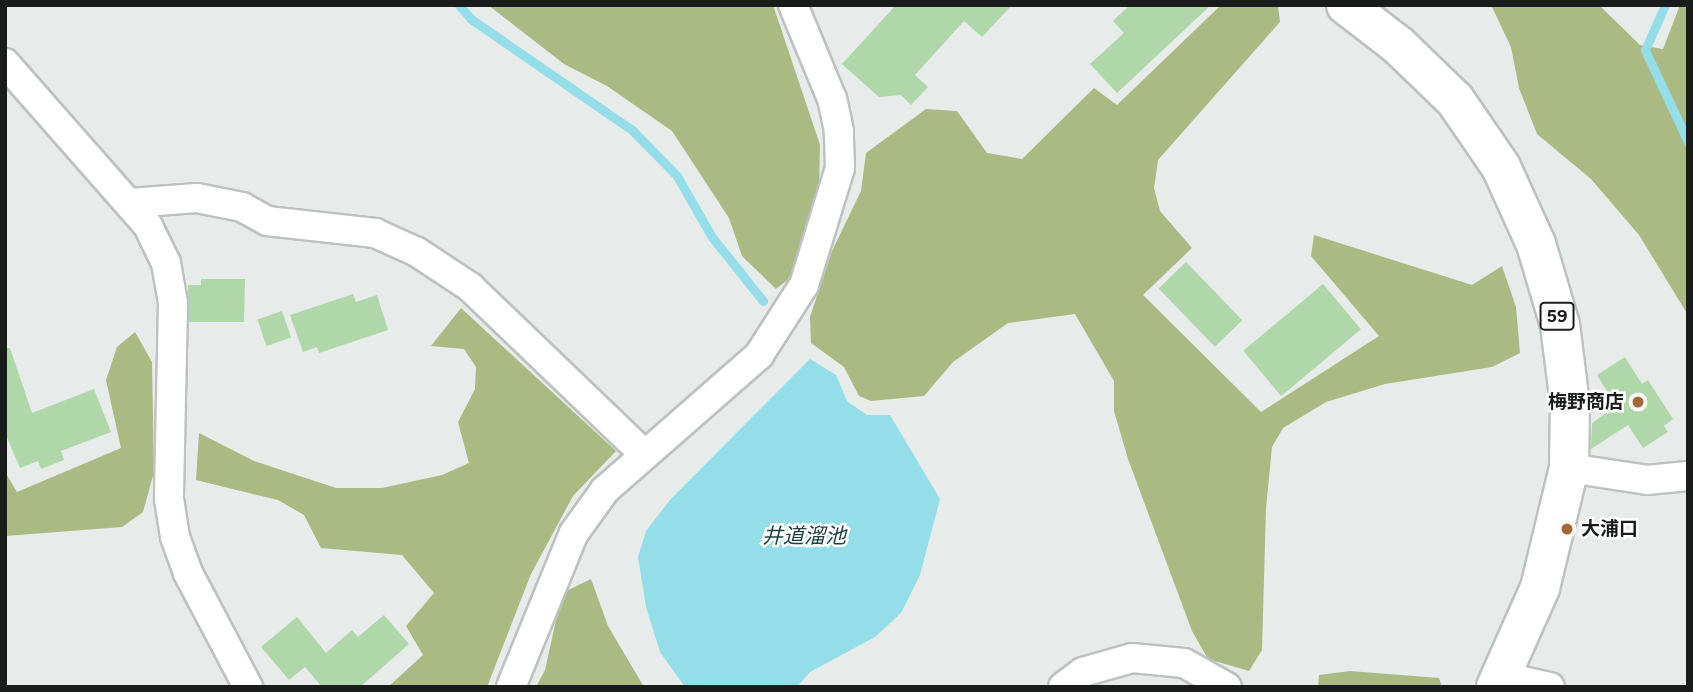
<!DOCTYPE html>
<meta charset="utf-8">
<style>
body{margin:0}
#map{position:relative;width:1693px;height:692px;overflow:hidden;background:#e7ebe9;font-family:Figtree,"Noto Sans JP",sans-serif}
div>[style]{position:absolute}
.forest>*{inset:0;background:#abb983}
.water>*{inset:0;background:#93dee8}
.stream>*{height:9px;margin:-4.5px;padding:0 4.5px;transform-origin:4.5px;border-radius:4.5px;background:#93dee8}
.building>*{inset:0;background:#afd7a9;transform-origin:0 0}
.roads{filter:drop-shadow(2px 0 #bdc2bf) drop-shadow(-2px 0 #bdc2bf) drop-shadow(0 2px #bdc2bf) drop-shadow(0 -2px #bdc2bf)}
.street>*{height:28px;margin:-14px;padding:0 14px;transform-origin:14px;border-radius:14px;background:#fff}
.primary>*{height:38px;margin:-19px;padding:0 19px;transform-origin:19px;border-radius:19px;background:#fff}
.dots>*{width:19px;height:19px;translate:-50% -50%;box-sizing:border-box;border:4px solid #fff;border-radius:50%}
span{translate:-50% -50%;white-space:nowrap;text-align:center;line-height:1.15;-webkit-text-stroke:5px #fff;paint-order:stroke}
.shield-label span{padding:2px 5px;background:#fff;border:2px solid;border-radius:5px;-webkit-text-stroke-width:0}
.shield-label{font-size:18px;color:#1a1b1b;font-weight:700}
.poi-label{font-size:19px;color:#1a1b1b;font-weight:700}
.right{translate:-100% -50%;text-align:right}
.left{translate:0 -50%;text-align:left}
.water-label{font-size:21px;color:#1d4246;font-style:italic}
.frame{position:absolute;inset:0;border:7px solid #1a1b1b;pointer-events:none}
</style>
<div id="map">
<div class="forest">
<i style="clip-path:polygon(488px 5px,773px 5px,820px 145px,819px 187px,791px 277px,776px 289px,742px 256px,729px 218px,672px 131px,607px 86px,564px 64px)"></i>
<i style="clip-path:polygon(1221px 5px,1278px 5px,1280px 22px,1158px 160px,1154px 188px,1160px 211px,1192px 248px,1143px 295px,1261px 412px,1379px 336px,1311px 256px,1314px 235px,1472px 285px,1502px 266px,1516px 307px,1520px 353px,1492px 367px,1385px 384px,1326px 402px,1283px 428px,1272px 447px,1266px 508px,1262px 650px,1249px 671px,1208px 659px,1192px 631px,1128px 459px,1114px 411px,1114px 381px,1075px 314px,1008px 323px,953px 362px,924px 396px,871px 401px,859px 396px,844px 367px,811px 343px,810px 317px,832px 251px,861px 191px,866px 153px,926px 109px,957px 111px,987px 153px,1022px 159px,1094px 88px,1117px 105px)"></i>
<i style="clip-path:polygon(1491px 5px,1599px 5px,1640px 45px,1663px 49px,1680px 5px,1688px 5px,1688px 315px,1639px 235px,1591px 179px,1537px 134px,1519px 88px,1511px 47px)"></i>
<i style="clip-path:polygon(461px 308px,616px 451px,573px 496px,531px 574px,487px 687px,388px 687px,423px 655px,406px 626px,434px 593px,402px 555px,321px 548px,304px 515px,278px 500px,196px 480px,199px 433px,254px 461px,336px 488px,382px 488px,442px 475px,469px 463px,458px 422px,475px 389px,476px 367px,464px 349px,431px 346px)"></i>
<i style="clip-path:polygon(135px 332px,152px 362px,154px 472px,143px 512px,122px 527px,5px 536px,5px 472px,17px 492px,121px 448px,106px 380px,117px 347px)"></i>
<i style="clip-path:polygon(591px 579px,608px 626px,644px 687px,536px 687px,545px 670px,562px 593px)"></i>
<i style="clip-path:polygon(1350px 671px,1439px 678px,1442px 687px,1318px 687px,1319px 675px)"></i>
</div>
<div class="water">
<i style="clip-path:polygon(810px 359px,836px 375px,847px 401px,867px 415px,890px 415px,940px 499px,920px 575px,901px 613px,875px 637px,810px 672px,797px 687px,685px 687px,660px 652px,646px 607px,638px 557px,646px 531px,670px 500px)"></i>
</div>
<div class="stream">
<i style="left:459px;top:5px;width:18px;rotate:49deg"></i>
<i style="left:471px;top:19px;width:196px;rotate:34.6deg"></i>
<i style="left:632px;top:130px;width:64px;rotate:45.6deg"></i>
<i style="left:677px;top:176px;width:70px;rotate:60.2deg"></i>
<i style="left:712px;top:237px;width:82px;rotate:51.4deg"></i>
<i style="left:1665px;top:5px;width:49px;rotate:114deg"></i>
<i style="left:1645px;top:50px;width:102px;rotate:64.9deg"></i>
</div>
<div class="building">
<i style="clip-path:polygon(896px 5px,1012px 5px,982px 37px,964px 21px,915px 75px,928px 87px,911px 105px,901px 95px,879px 97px,842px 64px)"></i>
<i style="clip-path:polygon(1130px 5px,1211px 5px,1117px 93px,1090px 64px,1124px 33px,1113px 21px)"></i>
<i style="left:1186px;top:262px;width:81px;height:38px;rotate:46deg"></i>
<i style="clip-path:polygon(201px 279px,245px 279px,244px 322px,189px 322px,188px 285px,201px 285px)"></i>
<i style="left:1323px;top:284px;width:59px;height:104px;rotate:50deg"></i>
<i style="clip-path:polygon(353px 294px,356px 302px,377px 295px,388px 330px,319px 353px,317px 347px,303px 352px,290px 315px)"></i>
<i style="left:282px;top:311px;width:28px;height:26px;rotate:71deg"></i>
<i style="clip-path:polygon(5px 348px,10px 348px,32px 413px,94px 389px,111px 432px,61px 451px,64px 460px,41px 469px,38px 461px,20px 468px,5px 433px)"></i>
<i style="clip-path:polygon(1625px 357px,1642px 384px,1648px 380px,1673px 419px,1664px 426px,1668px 432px,1643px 448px,1628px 425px,1591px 449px,1592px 423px,1616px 406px,1597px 375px)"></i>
<i style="clip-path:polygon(384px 615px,409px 644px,360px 687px,322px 687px,305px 667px,289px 680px,261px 647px,297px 617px,326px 653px,352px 630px,358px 637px)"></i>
</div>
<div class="roads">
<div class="street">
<i style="left:5px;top:63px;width:217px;rotate:48.7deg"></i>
<i style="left:148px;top:226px;width:41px;rotate:64.1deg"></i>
<i style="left:166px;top:263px;width:41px;rotate:80.1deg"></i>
<i style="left:173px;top:303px;width:196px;rotate:91.2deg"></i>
<i style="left:169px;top:499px;width:38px;rotate:81deg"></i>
<i style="left:175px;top:537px;width:38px;rotate:70deg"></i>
<i style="left:188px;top:573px;width:129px;rotate:62.2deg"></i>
<i style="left:130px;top:203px;width:67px;rotate:-4.3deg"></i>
<i style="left:197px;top:198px;width:46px;rotate:11.3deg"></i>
<i style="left:242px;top:207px;width:29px;rotate:29deg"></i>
<i style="left:267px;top:221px;width:109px;rotate:6.3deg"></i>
<i style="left:375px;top:233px;width:46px;rotate:24.3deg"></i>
<i style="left:417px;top:252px;width:64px;rotate:33.4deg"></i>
<i style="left:470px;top:287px;width:240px;rotate:43.8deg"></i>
<i style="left:1569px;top:468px;width:79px;rotate:8.7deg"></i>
<i style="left:1647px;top:480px;width:41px;rotate:-5.6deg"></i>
<i style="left:1501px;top:676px;width:50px;rotate:12.7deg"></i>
<i style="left:511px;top:687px;width:166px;rotate:-67.8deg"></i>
<i style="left:574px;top:533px;width:53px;rotate:-54.2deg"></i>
<i style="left:605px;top:490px;width:205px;rotate:-41.2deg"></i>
<i style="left:759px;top:355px;width:83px;rotate:-57.3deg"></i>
<i style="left:804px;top:285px;width:122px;rotate:-72.9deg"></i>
<i style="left:840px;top:168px;width:37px;rotate:-92deg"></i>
<i style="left:839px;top:131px;width:33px;rotate:-102deg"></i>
<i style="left:832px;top:99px;width:102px;rotate:-112.5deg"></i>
<i style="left:1063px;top:687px;width:25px;rotate:-37deg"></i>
<i style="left:1083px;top:672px;width:51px;rotate:-15.9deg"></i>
<i style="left:1132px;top:658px;width:52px;rotate:5.5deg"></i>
<i style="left:1184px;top:663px;width:49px;rotate:29.2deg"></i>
</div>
<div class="primary">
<i style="left:1346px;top:5px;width:66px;rotate:37.6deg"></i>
<i style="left:1398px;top:45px;width:79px;rotate:44deg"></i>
<i style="left:1455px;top:100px;width:81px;rotate:55.5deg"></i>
<i style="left:1501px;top:167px;width:85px;rotate:65.6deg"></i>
<i style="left:1536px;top:244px;width:84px;rotate:73.5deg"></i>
<i style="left:1560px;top:325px;width:80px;rotate:82.8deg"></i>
<i style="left:1570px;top:404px;width:64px;rotate:90.9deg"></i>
<i style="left:1569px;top:468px;width:123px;rotate:103.6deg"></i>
<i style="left:1540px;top:588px;width:108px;rotate:114deg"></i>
</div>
</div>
<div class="dots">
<i style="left:1638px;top:402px;background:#a86633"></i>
<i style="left:1567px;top:529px;background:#a86633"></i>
</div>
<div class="shield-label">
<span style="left:1557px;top:316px">59</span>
</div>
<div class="poi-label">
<span class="right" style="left:1624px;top:402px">梅野商店</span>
<span class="left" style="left:1581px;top:529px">大浦口</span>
</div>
<div class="water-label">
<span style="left:804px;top:536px">井道溜池</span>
</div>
<div class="frame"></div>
</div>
